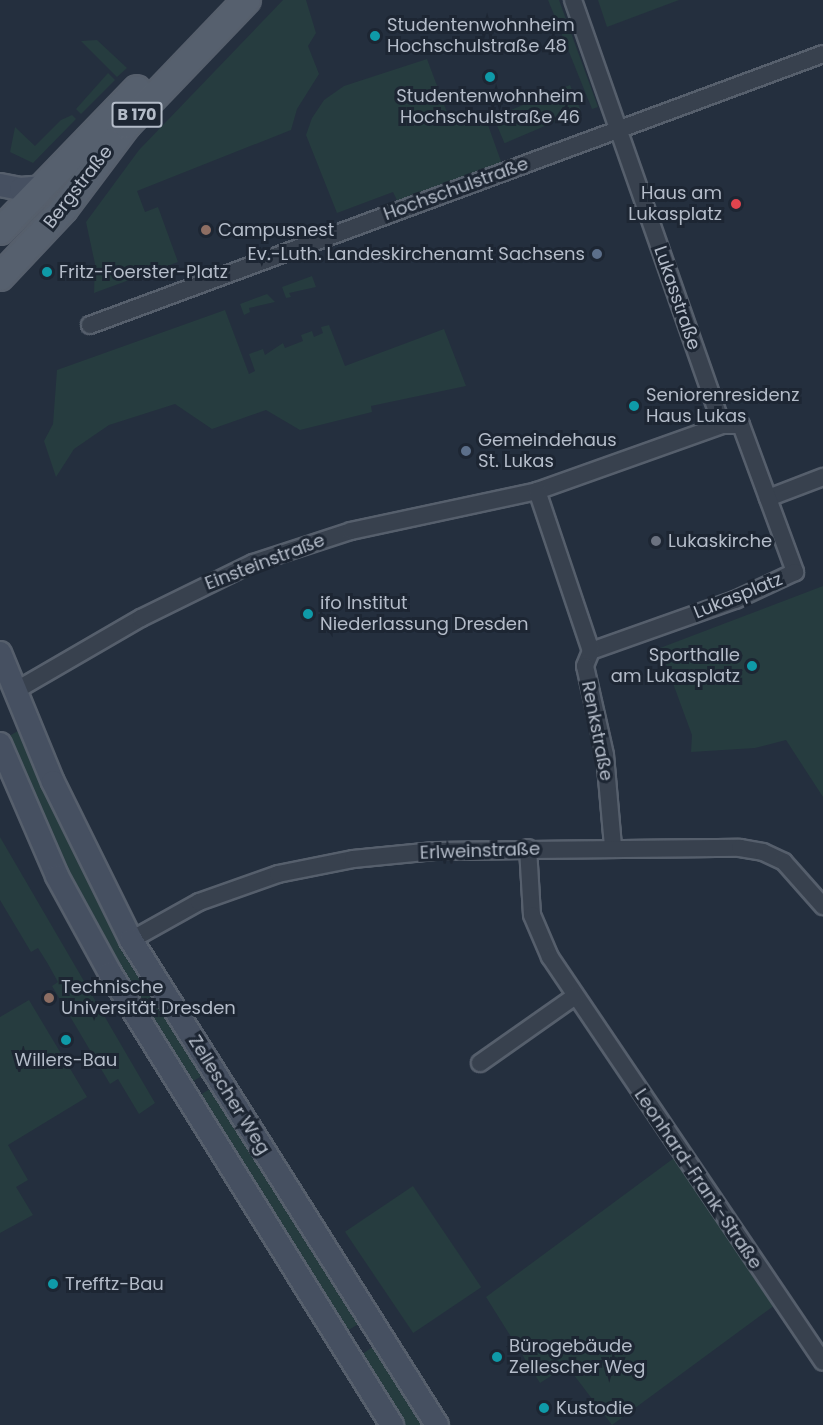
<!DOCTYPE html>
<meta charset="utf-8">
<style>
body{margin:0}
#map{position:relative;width:823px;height:1425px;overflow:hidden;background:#242f3e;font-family:Poppins,sans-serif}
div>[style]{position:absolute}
.green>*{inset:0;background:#263c3f;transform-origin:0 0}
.roads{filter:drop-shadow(2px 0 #565f6c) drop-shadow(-2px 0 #565f6c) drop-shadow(0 2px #565f6c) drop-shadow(0 -2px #565f6c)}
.street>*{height:16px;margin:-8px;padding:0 8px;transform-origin:8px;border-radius:8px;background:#38414e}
.secondary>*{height:22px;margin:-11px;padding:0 11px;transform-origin:11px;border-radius:11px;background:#465061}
.primary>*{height:26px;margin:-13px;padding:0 13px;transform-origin:13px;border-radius:13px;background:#56606e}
.dots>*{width:16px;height:16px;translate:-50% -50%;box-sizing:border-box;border:3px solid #1d2633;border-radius:50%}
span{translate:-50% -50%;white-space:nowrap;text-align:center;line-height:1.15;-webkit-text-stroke:6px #1d2633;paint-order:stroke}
.shield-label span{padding:2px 4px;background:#1d2633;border:2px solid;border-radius:4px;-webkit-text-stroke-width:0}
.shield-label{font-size:16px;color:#b4bcc9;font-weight:700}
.poi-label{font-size:18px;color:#b4bcc9}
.left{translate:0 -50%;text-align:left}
.right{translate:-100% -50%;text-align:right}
.street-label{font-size:18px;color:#b4bcc9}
</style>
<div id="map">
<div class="green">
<i style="clip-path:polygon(283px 0,306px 0,316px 33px,308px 46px,319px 74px,297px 109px,291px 130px,137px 191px,145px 212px,158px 207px,178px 262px,94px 293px,95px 264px,86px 222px,139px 150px)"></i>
<i style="clip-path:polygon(548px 0,559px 0,598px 107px,592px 109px)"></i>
<i style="clip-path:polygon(598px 0,679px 0,607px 27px)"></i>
<i style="clip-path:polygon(97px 40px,127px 68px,117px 77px,81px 41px)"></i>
<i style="clip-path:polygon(427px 59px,451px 123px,483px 111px,503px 167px,400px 206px,393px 192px,337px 213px,306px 135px,312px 118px,324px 100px,344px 86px)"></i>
<i style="clip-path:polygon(108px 73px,115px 80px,81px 114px,76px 109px)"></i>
<i style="left:570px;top:85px;width:28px;height:83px;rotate:67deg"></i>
<i style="clip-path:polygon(72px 115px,76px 119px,33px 163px,10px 152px,15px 127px,35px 146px,61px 120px)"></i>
<i style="clip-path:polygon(312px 276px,316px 287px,289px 293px,291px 297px,286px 298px,282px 287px)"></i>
<i style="clip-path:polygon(267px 294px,275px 302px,249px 308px,250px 312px,244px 315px,240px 304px)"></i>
<i style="clip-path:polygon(225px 310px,249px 374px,255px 371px,249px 354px,263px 349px,265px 355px,283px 343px,285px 348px,303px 341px,301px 335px,312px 331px,314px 337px,323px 333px,321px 327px,329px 325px,345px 366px,444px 329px,466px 386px,371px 406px,372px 412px,300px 430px,266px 410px,212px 429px,175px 404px,109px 425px,74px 449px,56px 477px,44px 441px,53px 424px,57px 370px)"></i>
<i style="clip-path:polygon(823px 586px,823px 797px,786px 740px,755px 748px,691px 752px,692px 735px,660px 648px)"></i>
<i style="clip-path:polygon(20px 730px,92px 889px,205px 1074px,190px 1083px,126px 980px,61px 860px,7px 737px)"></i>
<i style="clip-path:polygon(0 837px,155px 1103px,139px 1114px,118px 1079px,110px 1084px,52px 986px,58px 982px,48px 964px,38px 948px,31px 952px,0 900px)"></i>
<i style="clip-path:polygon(29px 1000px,87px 1097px,8px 1145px,28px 1180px,16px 1187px,33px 1215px,0 1233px,0 1017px)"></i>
<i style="left:213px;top:1087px;width:278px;height:17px;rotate:58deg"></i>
<i style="clip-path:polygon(674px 1158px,775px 1305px,612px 1425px,567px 1366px,540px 1383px,486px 1297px)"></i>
<i style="left:413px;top:1186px;width:122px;height:82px;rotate:56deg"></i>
<i style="clip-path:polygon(374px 1346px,410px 1400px,426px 1425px,404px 1425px,361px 1355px)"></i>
</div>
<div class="roads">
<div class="street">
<i style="left:573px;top:0;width:450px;rotate:70.7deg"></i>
<i style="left:90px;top:325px;width:781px;rotate:-20.29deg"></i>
<i style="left:768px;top:498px;width:59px;rotate:-20.9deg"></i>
<i style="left:591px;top:651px;width:16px;rotate:112deg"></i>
<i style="left:585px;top:666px;width:91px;rotate:77.3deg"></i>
<i style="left:605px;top:755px;width:92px;rotate:85deg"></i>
<i style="left:15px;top:691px;width:146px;rotate:-30.1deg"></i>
<i style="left:141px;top:618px;width:125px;rotate:-26.2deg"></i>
<i style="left:253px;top:563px;width:103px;rotate:-18.1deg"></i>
<i style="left:351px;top:531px;width:190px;rotate:-12.1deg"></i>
<i style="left:537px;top:491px;width:196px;rotate:-19.6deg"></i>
<i style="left:722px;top:425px;width:19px"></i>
<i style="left:741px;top:425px;width:157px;rotate:69.8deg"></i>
<i style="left:795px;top:572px;width:66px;rotate:155deg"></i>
<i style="left:735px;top:600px;width:153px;rotate:160.5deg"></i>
<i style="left:591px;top:651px;width:169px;rotate:-108.6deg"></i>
<i style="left:528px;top:848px;width:67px;rotate:86.6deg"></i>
<i style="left:532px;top:915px;width:46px;rotate:66.8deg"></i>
<i style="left:550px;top:957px;width:488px;rotate:56deg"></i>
<i style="left:131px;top:940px;width:78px;rotate:-29.2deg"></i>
<i style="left:199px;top:902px;width:84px;rotate:-19.5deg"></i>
<i style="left:278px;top:874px;width:76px;rotate:-11.3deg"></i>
<i style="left:353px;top:859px;width:82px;rotate:-5.6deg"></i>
<i style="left:435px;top:851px;width:305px;rotate:-0.6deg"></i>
<i style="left:740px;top:848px;width:23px;rotate:10deg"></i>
<i style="left:763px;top:852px;width:23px;rotate:25deg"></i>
<i style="left:784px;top:862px;width:59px;rotate:48.4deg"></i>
<i style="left:480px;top:1063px;width:115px;rotate:-35.1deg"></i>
</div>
<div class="secondary">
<i style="left:0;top:185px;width:21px;rotate:11deg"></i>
<i style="left:21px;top:189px;width:23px;rotate:-5deg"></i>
<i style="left:0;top:653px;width:139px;rotate:67.7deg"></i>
<i style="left:53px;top:782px;width:176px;rotate:63.7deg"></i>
<i style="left:131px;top:940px;width:573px;rotate:57.75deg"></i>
<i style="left:0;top:744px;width:144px;rotate:66.6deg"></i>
<i style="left:57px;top:876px;width:111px;rotate:61.3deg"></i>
<i style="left:110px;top:973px;width:533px;rotate:58.04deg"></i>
</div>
<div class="primary">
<i style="left:0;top:231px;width:197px;rotate:-46deg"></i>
<i style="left:0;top:277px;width:93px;rotate:-46.7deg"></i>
<i style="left:64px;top:209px;width:105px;rotate:-53.1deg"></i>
<i style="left:127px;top:125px;width:173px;rotate:-46.2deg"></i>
</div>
</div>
<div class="dots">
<i style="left:375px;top:36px;background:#0f9aa8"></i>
<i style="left:490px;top:77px;background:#0f9aa8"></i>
<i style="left:736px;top:204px;background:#e0444e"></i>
<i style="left:206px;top:230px;background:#8d6e63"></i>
<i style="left:597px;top:254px;background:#5c6f8a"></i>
<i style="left:47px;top:272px;background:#0f9aa8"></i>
<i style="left:634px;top:406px;background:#0f9aa8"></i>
<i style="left:466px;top:451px;background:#5c6f8a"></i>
<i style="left:656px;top:541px;background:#6b7280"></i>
<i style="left:308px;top:614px;background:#0f9aa8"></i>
<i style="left:752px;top:666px;background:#0f9aa8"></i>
<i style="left:49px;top:998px;background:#8d6e63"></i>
<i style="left:66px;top:1040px;background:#0f9aa8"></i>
<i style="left:53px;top:1284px;background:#0f9aa8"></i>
<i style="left:497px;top:1357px;background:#0f9aa8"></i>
<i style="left:544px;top:1408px;background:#0f9aa8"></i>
</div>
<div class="shield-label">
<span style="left:137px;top:115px">B 170</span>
</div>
<div class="poi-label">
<span class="left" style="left:387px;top:36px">Studentenwohnheim<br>Hochschulstraße 48</span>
<span style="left:490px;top:107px">Studentenwohnheim<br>Hochschulstraße 46</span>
<span class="right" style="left:722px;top:204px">Haus am<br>Lukasplatz</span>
<span class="left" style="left:218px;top:230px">Campusnest</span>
<span class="right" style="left:585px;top:254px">Ev.-Luth. Landeskirchenamt Sachsens</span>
<span class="left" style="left:59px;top:272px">Fritz-Foerster-Platz</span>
<span class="left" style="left:646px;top:406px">Seniorenresidenz<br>Haus Lukas</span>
<span class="left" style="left:478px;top:451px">Gemeindehaus<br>St. Lukas</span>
<span class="left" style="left:668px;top:541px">Lukaskirche</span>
<span class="left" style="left:320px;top:614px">ifo Institut<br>Niederlassung Dresden</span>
<span class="right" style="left:740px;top:666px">Sporthalle<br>am Lukasplatz</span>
<span class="left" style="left:61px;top:998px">Technische<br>Universität Dresden</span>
<span style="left:66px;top:1060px">Willers-Bau</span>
<span class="left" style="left:65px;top:1284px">Trefftz-Bau</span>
<span class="left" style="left:509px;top:1357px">Bürogebäude<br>Zellescher Weg</span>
<span class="left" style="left:556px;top:1408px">Kustodie</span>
</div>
<div class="street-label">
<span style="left:78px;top:187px;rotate:-52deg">Bergstraße</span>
<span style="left:456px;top:189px;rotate:-20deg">Hochschulstraße</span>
<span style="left:677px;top:298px;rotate:71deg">Lukasstraße</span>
<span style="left:265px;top:562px;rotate:-21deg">Einsteinstraße</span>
<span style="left:738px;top:596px;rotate:-22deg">Lukasplatz</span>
<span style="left:597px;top:731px;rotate:79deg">Renkstraße</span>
<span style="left:480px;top:851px;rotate:-2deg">Erlweinstraße</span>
<span style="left:229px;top:1095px;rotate:58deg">Zellescher Weg</span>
<span style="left:698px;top:1179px;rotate:56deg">Leonhard-Frank-Straße</span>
</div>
</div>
